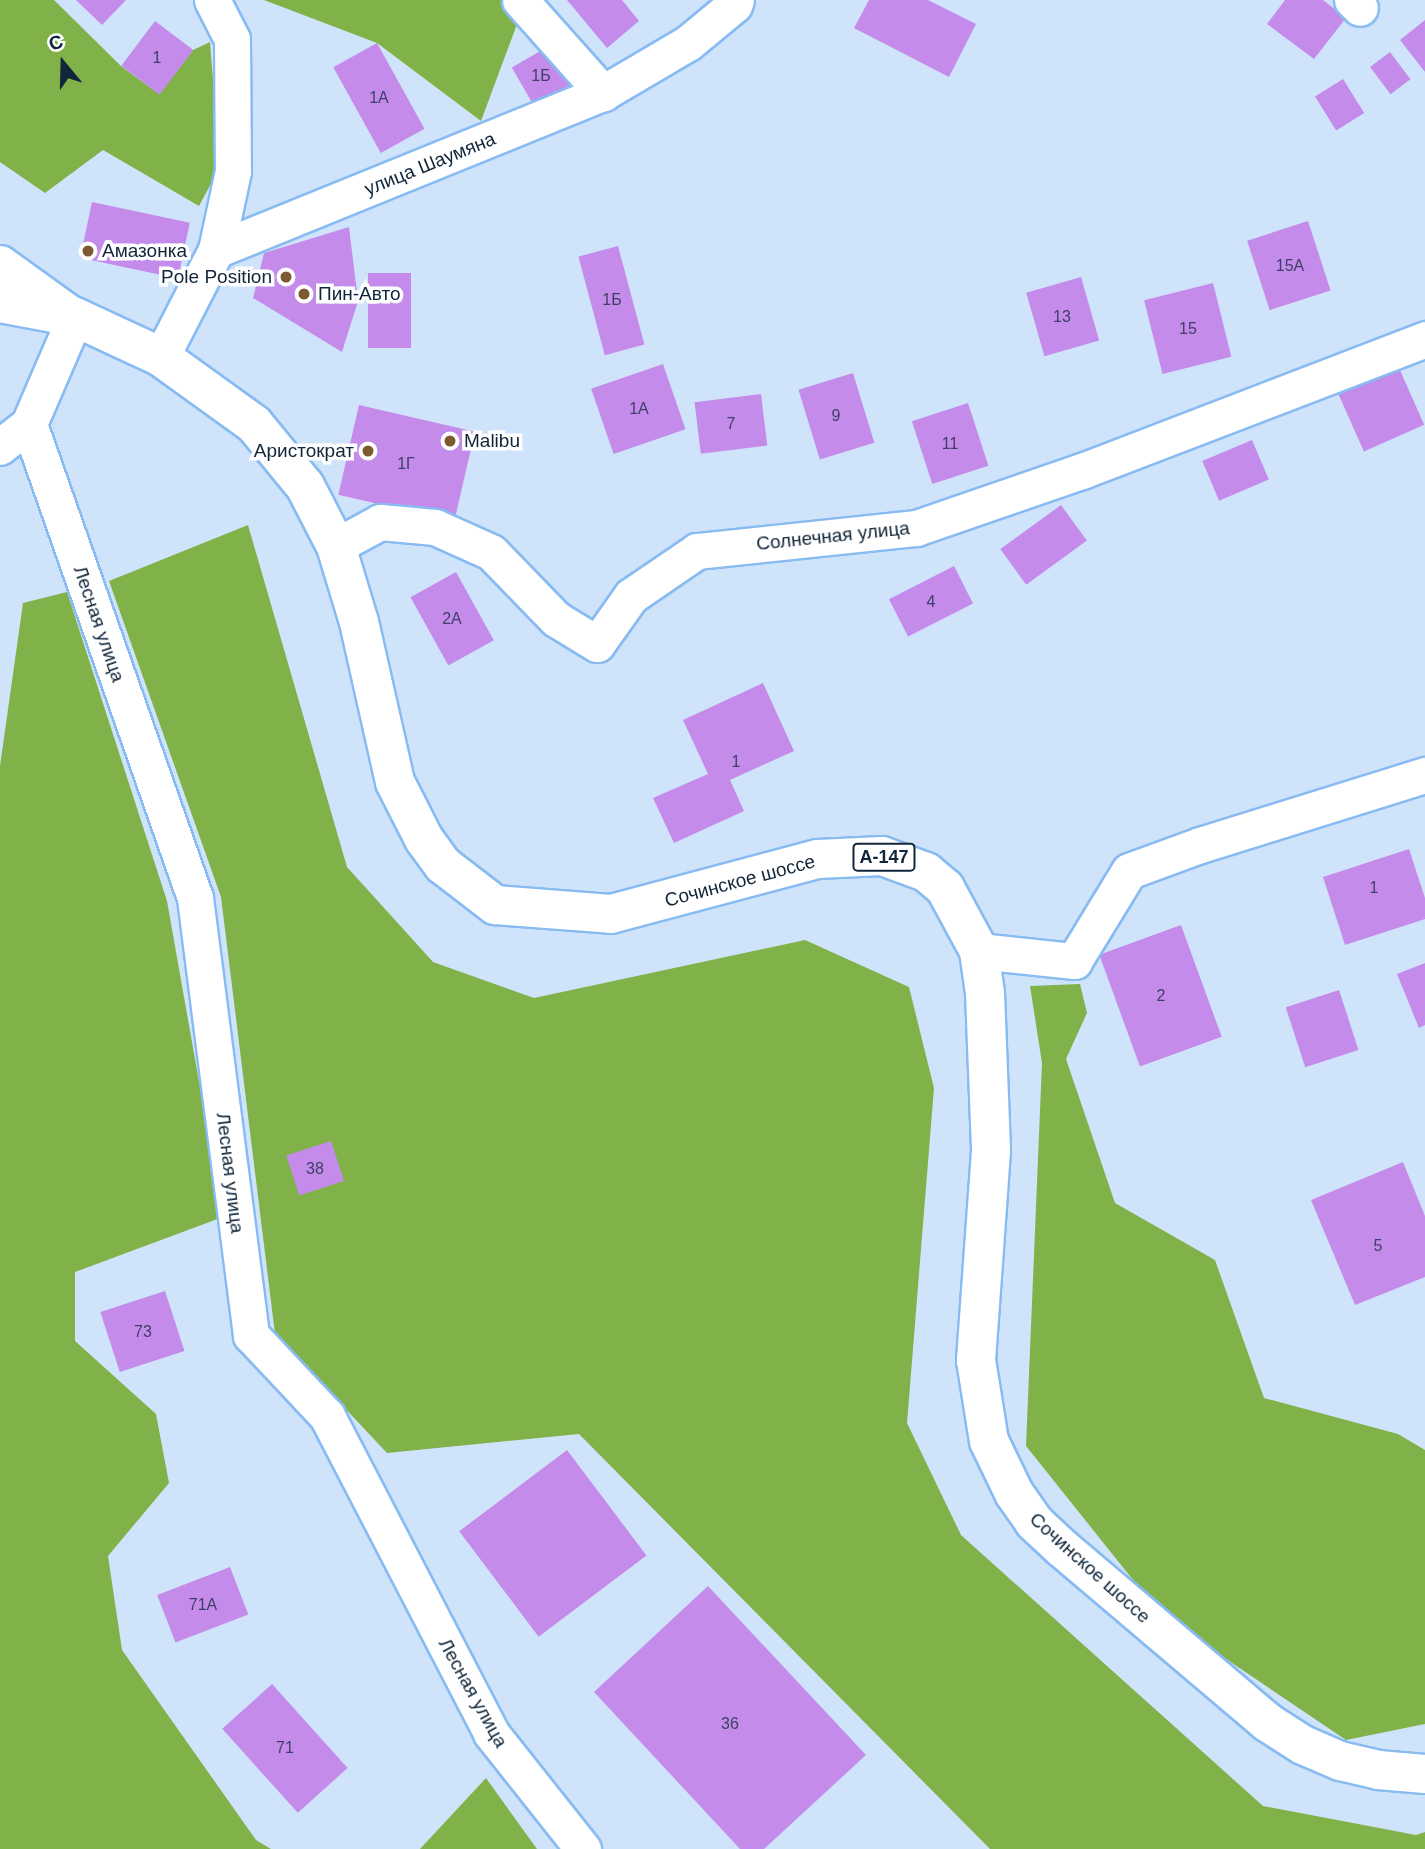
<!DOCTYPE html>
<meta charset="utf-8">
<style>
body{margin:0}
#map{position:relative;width:1425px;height:1849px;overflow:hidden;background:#cfe4fb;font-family:Helvetica,sans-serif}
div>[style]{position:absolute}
.forest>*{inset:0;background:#81b249}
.building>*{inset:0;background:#c48beb;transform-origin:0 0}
.roads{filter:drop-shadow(2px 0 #88bbf2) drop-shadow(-2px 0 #88bbf2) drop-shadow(0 2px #88bbf2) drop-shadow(0 -2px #88bbf2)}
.minor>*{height:35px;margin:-17.5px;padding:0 17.5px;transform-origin:17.5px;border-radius:17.5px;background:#fff}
.highway>*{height:38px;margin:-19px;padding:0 19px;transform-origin:19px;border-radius:19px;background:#fff}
.dots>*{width:19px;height:19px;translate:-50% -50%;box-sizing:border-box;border:4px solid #fff;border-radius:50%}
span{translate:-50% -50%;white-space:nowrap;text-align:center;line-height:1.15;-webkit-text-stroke:7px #fff;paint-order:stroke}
.number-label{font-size:16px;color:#3e3f66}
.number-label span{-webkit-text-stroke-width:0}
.shield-label span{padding:2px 5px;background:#fff;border:2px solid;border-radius:5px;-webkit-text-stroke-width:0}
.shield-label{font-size:18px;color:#11263a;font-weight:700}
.street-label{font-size:19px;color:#11263a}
.poi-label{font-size:19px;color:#11263a}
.left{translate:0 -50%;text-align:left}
.right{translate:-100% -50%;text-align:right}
.north{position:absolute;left:28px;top:28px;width:70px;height:70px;-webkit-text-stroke:5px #fff;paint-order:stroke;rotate:341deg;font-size:19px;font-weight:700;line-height:28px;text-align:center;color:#11263a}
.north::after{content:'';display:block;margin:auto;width:24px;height:32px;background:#11263a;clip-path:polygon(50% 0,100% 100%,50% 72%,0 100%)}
</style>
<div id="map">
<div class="forest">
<i style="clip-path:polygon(0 0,54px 0,121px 66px,159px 94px,193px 50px,210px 42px,220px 167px,199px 206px,103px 150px,45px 193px,0 162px)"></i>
<i style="clip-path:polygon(264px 0,526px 0,481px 121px,377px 43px)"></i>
<i style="clip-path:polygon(248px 525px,347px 867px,433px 962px,534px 998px,805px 940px,909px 987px,934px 1088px,907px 1423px,961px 1535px,1263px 1806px,1416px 1835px,1425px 1832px,1425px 1849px,990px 1849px,579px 1434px,387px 1453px,275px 1334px,221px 897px,109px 581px)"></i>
<i style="clip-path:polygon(67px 592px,167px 901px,223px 1217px,75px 1272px,75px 1341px,156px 1414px,169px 1483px,108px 1556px,122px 1650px,256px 1840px,271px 1849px,0 1849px,0 766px,23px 603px)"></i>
<i style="clip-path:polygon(1080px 984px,1087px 1013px,1066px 1059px,1115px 1203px,1215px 1260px,1264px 1398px,1398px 1434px,1425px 1450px,1425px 1724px,1346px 1740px,1161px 1615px,1026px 1446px,1042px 1063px,1030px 986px)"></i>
<i style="clip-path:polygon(486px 1778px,537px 1849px,420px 1849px)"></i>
</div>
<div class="building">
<i style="clip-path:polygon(76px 0,126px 0,102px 25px)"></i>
<i style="clip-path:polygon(567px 0,622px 0,639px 21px,607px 48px)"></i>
<i style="clip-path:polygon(869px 0,928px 0,976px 24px,949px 77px,854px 28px)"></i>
<i style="clip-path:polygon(1285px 0,1323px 0,1346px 18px,1314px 59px,1267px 24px)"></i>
<i style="clip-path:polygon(1425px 20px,1425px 72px,1400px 40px)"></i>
<i style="left:155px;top:21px;width:48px;height:56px;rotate:37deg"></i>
<i style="left:377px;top:43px;width:98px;height:50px;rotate:61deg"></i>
<i style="left:549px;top:46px;width:46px;height:43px;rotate:60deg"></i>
<i style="left:1390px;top:52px;width:34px;height:25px;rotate:53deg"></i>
<i style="left:1343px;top:79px;width:40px;height:33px;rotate:58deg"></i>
<i style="left:92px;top:202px;width:100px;height:57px;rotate:12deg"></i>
<i style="left:1308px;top:221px;width:73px;height:64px;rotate:72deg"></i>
<i style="clip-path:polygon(349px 227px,358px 301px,342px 352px,253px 298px,264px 253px)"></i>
<i style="left:618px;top:246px;width:102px;height:41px;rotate:75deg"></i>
<i style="left:368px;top:273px;width:43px;height:75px"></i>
<i style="left:1081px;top:277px;width:66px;height:57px;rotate:74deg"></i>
<i style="left:1213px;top:283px;width:76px;height:71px;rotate:76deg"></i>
<i style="left:663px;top:364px;width:69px;height:76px;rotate:71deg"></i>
<i style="left:1399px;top:368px;width:62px;height:66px;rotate:66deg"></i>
<i style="left:853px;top:373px;width:73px;height:57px;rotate:73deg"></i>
<i style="left:761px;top:394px;width:52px;height:67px;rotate:83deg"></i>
<i style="left:968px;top:403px;width:66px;height:59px;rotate:72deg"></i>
<i style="left:359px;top:405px;width:119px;height:92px;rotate:13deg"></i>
<i style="left:1252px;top:440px;width:43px;height:54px;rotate:67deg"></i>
<i style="left:1061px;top:505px;width:44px;height:75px;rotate:54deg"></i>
<i style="left:954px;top:566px;width:42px;height:73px;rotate:63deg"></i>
<i style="left:456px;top:572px;width:78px;height:52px;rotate:61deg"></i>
<i style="clip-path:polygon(763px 683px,794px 751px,730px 780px,744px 811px,674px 843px,653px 798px,708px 774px,683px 720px)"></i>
<i style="clip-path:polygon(1409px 849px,1425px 898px,1425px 919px,1345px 945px,1323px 877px)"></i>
<i style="left:1181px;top:925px;width:119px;height:87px;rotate:70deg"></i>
<i style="clip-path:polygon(1425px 963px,1425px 1025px,1419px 1028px,1397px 974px)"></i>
<i style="left:1339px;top:990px;width:63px;height:56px;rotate:72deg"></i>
<i style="left:331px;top:1141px;width:42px;height:47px;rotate:72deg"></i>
<i style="clip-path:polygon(1403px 1162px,1425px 1216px,1425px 1277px,1355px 1305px,1311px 1200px)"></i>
<i style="left:165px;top:1291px;width:63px;height:68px;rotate:72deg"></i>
<i style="left:567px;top:1450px;width:132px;height:135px;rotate:53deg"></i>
<i style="left:230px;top:1567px;width:51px;height:78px;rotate:69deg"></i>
<i style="clip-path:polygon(708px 1586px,866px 1755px,764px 1849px,740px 1849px,594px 1692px)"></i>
<i style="left:272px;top:1684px;width:113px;height:67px;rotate:48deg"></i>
</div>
<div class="roads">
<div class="minor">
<i style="left:212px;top:0;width:44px;rotate:62.9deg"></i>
<i style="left:232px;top:39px;width:132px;rotate:89.6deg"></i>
<i style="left:233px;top:171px;width:81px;rotate:102.1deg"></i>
<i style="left:520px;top:0;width:125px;rotate:48.3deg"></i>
<i style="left:1352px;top:0;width:11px;rotate:45deg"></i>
<i style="left:0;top:263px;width:92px;rotate:35.8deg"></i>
<i style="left:75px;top:317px;width:116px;rotate:113.3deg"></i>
<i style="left:29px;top:424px;width:37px;rotate:142deg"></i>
<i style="left:161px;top:357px;width:120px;rotate:-62.8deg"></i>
<i style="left:216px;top:250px;width:418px;rotate:-22.1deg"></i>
<i style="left:603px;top:93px;width:99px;rotate:-30.5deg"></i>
<i style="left:688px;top:43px;width:60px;rotate:-39.6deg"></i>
<i style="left:734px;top:5px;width:5px;rotate:-68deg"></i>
<i style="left:29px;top:424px;width:502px;rotate:70.7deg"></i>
<i style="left:195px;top:898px;width:441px;rotate:82.7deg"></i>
<i style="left:251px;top:1335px;width:111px;rotate:46.8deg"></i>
<i style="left:327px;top:1416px;width:357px;rotate:62.6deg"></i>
<i style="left:491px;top:1733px;width:148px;rotate:51.6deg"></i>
<i style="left:336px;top:546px;width:50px;rotate:-28.6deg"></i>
<i style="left:380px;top:522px;width:55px;rotate:5.2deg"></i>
<i style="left:435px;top:527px;width:61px;rotate:24.1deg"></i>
<i style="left:491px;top:552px;width:93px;rotate:45.9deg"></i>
<i style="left:556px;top:619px;width:48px;rotate:31.4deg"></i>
<i style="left:597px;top:644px;width:59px;rotate:-54.7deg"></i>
<i style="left:631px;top:596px;width:80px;rotate:-34.3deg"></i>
<i style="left:697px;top:551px;width:220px;rotate:-6deg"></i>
<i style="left:916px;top:528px;width:176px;rotate:-19deg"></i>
<i style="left:1082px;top:471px;width:368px;rotate:-21deg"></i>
<i style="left:979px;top:951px;width:96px;rotate:6deg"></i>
<i style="left:1074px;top:961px;width:105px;rotate:-58.6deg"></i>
<i style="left:1129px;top:871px;width:76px;rotate:-20.1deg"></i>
<i style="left:1200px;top:845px;width:236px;rotate:-17.3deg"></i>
</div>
<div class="highway">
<i style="left:0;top:303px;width:76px;rotate:10.6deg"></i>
<i style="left:75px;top:317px;width:95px;rotate:24.9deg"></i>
<i style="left:161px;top:357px;width:115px;rotate:35.8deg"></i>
<i style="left:254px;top:424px;width:80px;rotate:50.6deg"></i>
<i style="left:305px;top:486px;width:68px;rotate:62.7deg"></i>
<i style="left:336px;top:546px;width:79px;rotate:73.2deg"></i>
<i style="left:359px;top:622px;width:164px;rotate:77.3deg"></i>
<i style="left:395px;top:782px;width:64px;rotate:63deg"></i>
<i style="left:424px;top:839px;width:32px;rotate:54deg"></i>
<i style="left:443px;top:865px;width:66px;rotate:37.6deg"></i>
<i style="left:495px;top:905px;width:116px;rotate:4.4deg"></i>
<i style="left:611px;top:914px;width:214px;rotate:-14.9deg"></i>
<i style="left:818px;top:859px;width:64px;rotate:-2.7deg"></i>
<i style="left:882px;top:856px;width:47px;rotate:20deg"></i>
<i style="left:926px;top:872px;width:25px;rotate:40deg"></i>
<i style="left:945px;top:888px;width:72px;rotate:61.6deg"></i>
<i style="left:979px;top:951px;width:42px;rotate:81.9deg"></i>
<i style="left:985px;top:993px;width:158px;rotate:87.8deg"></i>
<i style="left:991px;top:1151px;width:210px;rotate:94.1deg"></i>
<i style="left:976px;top:1360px;width:82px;rotate:80.9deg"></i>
<i style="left:989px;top:1441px;width:58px;rotate:64.3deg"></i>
<i style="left:1014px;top:1493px;width:35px;rotate:55deg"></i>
<i style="left:1034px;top:1522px;width:38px;rotate:43deg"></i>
<i style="left:1062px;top:1548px;width:269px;rotate:40.3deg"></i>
<i style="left:1267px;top:1722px;width:43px;rotate:32.6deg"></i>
<i style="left:1303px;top:1745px;width:40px;rotate:23.4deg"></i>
<i style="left:1340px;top:1761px;width:39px;rotate:13deg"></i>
<i style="left:1378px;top:1770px;width:47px;rotate:4.9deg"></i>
</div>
</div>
<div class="dots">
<i style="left:88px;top:251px;background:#7b5a31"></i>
<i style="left:286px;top:277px;background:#7b5a31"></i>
<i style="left:304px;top:294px;background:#7b5a31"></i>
<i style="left:450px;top:441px;background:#7b5a31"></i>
<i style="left:368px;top:451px;background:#7b5a31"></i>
</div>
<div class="number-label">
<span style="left:157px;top:58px">1</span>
<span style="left:541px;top:76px">1Б</span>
<span style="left:379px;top:98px">1А</span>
<span style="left:1290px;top:266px">15А</span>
<span style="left:612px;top:300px">1Б</span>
<span style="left:1062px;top:317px">13</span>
<span style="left:1188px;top:329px">15</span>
<span style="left:639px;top:409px">1А</span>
<span style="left:836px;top:416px">9</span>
<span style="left:731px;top:424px">7</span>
<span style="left:950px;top:444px">11</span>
<span style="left:406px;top:464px">1Г</span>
<span style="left:931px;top:602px">4</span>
<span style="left:452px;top:619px">2А</span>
<span style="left:736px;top:762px">1</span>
<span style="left:1374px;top:888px">1</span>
<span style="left:1161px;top:996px">2</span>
<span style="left:315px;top:1169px">38</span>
<span style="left:1378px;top:1246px">5</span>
<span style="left:143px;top:1332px">73</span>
<span style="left:203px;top:1605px">71А</span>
<span style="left:730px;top:1724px">36</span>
<span style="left:285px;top:1748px">71</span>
</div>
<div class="shield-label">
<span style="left:884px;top:857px">А-147</span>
</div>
<div class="street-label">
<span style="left:430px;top:164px;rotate:-22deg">улица Шаумяна</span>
<span style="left:833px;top:536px;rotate:-6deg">Солнечная улица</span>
<span style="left:99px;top:624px;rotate:71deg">Лесная улица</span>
<span style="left:740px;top:881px;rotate:-15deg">Сочинское шоссе</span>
<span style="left:230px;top:1173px;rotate:83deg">Лесная улица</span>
<span style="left:1090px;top:1568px;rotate:42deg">Сочинское шоссе</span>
<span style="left:473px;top:1693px;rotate:61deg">Лесная улица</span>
</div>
<div class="poi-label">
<span class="left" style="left:102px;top:251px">Амазонка</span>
<span class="right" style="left:272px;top:277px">Pole Position</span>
<span class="left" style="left:318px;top:294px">Пин-Авто</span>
<span class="left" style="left:464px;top:441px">Malibu</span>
<span class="right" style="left:354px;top:451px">Аристократ</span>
</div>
<div class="north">С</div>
</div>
